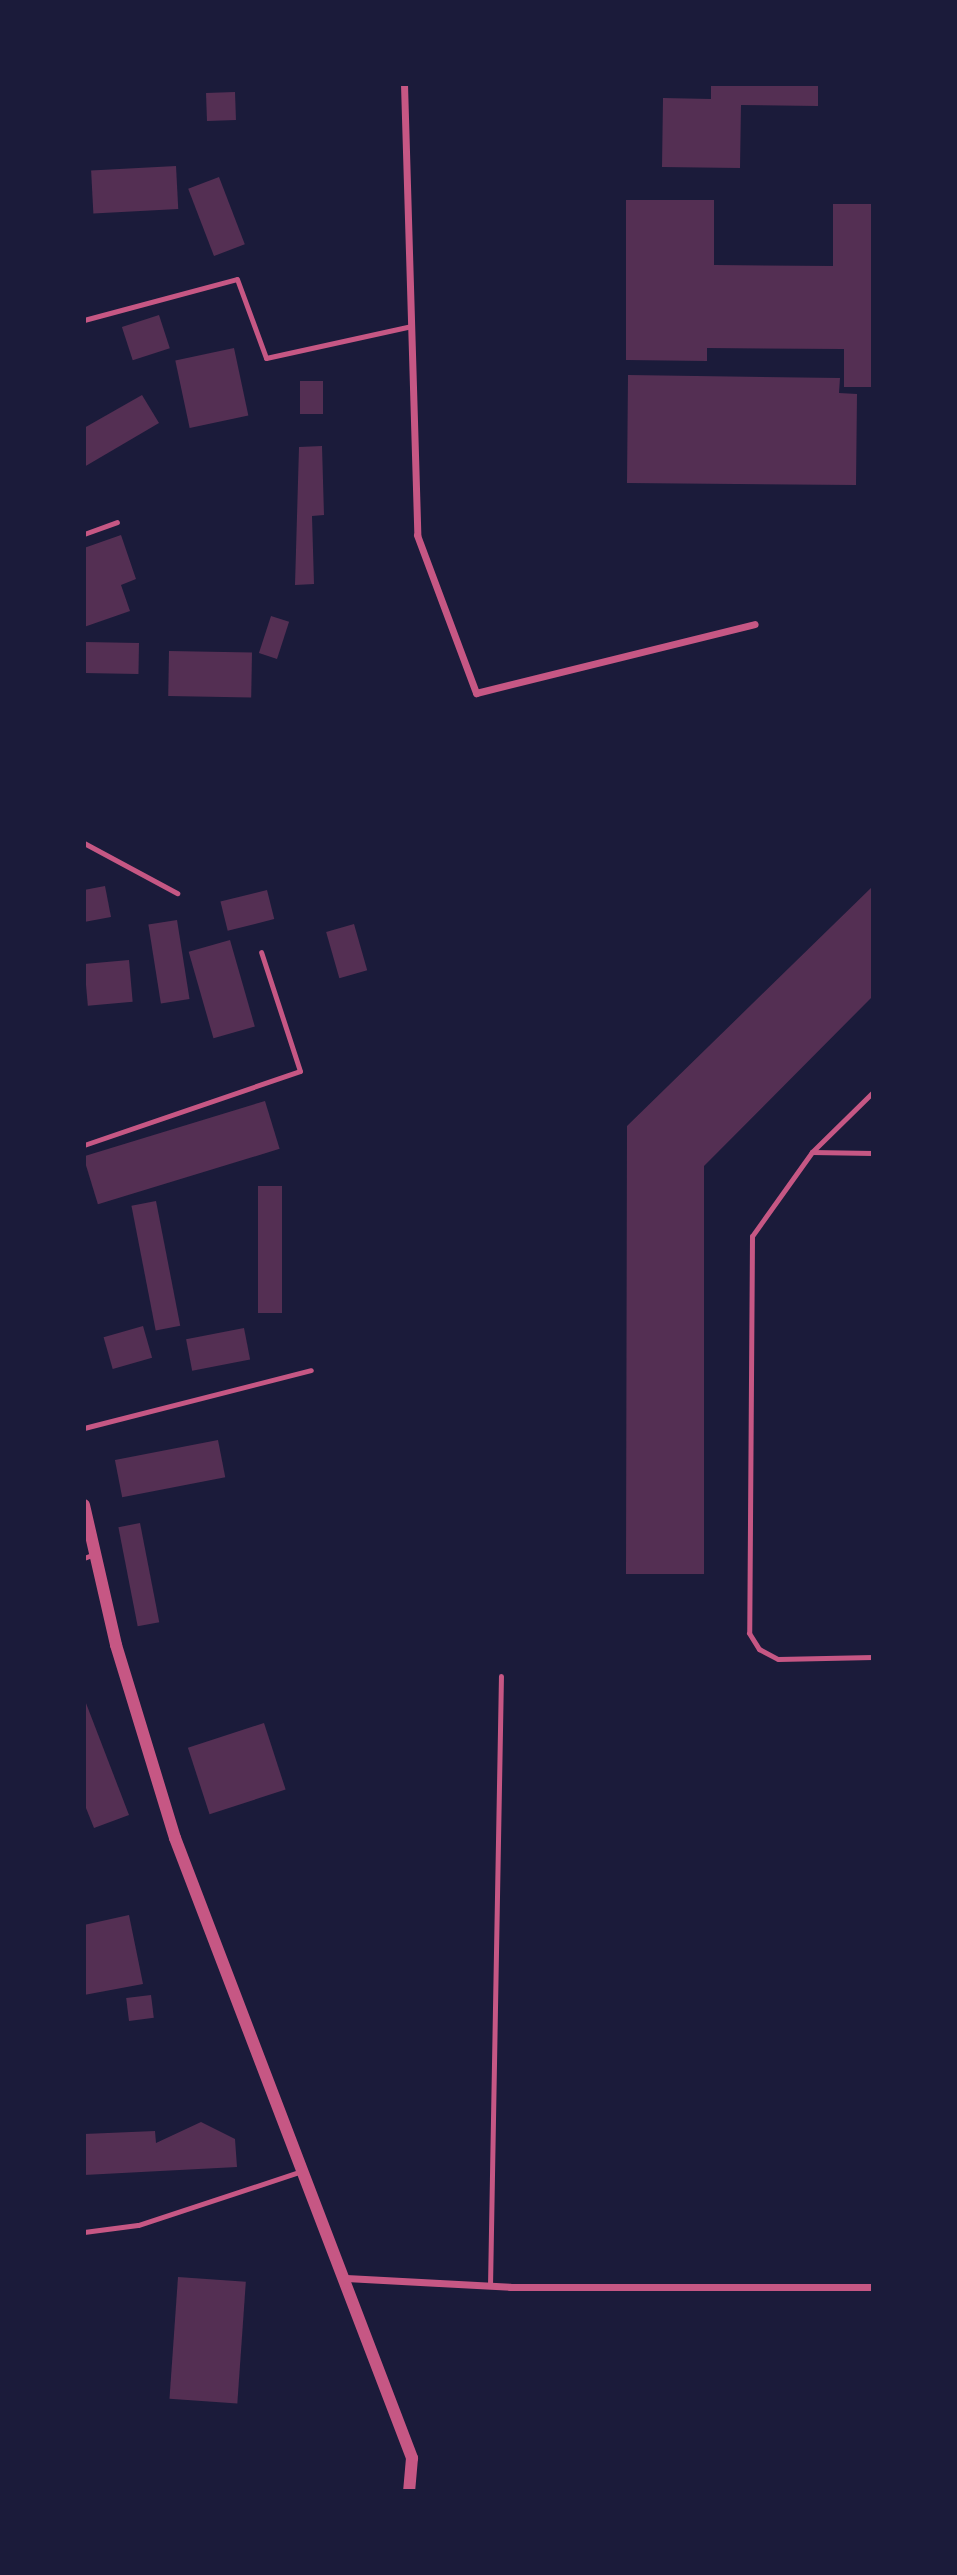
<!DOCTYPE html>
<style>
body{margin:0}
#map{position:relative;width:957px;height:2575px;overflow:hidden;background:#1b1b3a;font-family:"Roboto Serif",serif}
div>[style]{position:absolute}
.building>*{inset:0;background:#542f53;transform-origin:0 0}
.service>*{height:5px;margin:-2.5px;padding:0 2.5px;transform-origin:2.5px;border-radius:2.5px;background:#c65784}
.minor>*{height:7px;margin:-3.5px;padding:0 3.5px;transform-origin:3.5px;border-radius:3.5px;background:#c65784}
.tertiary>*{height:12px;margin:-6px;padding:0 6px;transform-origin:6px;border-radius:6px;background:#c65784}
span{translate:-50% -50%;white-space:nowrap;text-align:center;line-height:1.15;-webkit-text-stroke:7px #1b1b3a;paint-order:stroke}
.frame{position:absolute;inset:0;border:86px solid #1b1b3a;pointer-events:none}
</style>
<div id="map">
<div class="building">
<i style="clip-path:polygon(711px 84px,818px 84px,818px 106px,741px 105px,740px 168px,662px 167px,663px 98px,711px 99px)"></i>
<i style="left:235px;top:92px;width:28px;height:29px;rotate:88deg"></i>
<i style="left:176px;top:166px;width:43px;height:85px;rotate:87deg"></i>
<i style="left:219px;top:177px;width:72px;height:33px;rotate:69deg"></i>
<i style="clip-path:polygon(626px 200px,714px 200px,714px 265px,833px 266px,833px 204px,873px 204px,873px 387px,844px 387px,844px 349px,707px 348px,707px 361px,626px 360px)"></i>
<i style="left:159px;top:315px;width:35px;height:39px;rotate:72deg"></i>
<i style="left:234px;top:348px;width:69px;height:60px;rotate:78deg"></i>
<i style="clip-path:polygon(628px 375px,840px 378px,839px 393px,857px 394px,856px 485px,627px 483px)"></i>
<i style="left:300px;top:381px;width:23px;height:33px"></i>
<i style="clip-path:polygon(142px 395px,159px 423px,84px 467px,84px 428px)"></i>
<i style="clip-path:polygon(322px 446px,324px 515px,312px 516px,314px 584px,295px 585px,299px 447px)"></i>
<i style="clip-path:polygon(121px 535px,136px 579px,121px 585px,130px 611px,84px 627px,84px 548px)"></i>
<i style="left:271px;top:616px;width:19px;height:39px;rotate:18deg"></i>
<i style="left:84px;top:642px;width:55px;height:31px;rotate:1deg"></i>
<i style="left:169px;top:651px;width:83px;height:45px;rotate:1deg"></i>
<i style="clip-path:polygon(105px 886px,111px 917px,84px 922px,84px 890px)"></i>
<i style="clip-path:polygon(873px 886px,873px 996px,704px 1166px,704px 1574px,626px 1574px,627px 1126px)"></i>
<i style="left:267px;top:890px;width:30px;height:48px;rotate:76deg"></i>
<i style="left:177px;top:920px;width:80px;height:29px;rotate:81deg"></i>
<i style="left:354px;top:924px;width:48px;height:29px;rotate:74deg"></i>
<i style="left:230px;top:940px;width:90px;height:43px;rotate:74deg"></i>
<i style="left:129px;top:960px;width:42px;height:45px;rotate:85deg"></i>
<i style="left:265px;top:1101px;width:50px;height:190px;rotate:73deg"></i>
<i style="left:258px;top:1186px;width:24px;height:127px"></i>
<i style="left:156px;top:1201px;width:127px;height:25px;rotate:79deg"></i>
<i style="left:143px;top:1326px;width:33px;height:41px;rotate:74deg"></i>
<i style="left:244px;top:1328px;width:32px;height:59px;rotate:79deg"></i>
<i style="left:218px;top:1440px;width:38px;height:105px;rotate:79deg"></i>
<i style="left:140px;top:1523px;width:101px;height:22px;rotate:79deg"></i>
<i style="clip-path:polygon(84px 1698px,129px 1815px,94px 1828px,84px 1803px)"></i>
<i style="left:264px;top:1723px;width:70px;height:80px;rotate:72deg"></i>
<i style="clip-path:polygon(129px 1915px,143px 1984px,84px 1995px,84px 1925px)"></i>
<i style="left:151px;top:1995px;width:23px;height:25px;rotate:83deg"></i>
<i style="clip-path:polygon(201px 2122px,235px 2139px,237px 2167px,84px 2175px,84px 2134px,155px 2131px,156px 2143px)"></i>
<i style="left:178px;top:2277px;width:68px;height:122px;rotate:4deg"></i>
</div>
<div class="service">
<i style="left:84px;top:320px;width:158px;rotate:-15deg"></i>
<i style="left:237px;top:279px;width:84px;rotate:69.8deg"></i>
<i style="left:266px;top:358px;width:148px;rotate:-12.4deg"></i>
<i style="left:84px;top:534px;width:35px;rotate:-20deg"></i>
<i style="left:84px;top:843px;width:106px;rotate:28.3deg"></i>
<i style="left:873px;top:1092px;width:86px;rotate:135.5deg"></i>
<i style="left:812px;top:1152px;width:103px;rotate:125.5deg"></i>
<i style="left:752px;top:1236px;width:397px;rotate:90.4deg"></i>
<i style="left:749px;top:1633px;width:19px;rotate:58deg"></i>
<i style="left:759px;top:1649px;width:21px;rotate:28deg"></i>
<i style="left:778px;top:1659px;width:95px;rotate:-1.2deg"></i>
<i style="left:84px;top:1145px;width:228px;rotate:-18.9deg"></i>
<i style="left:300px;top:1071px;width:125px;rotate:-108.1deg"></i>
<i style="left:812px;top:1152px;width:61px;rotate:0.9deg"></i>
<i style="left:84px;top:1428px;width:234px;rotate:-14.3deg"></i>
<i style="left:84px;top:1558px;width:9px;rotate:-21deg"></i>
<i style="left:84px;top:2232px;width:54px;rotate:-7.4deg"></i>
<i style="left:138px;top:2225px;width:173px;rotate:-18.2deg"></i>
<i style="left:490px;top:2286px;width:610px;rotate:-88.97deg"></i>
</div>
<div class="minor">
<i style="left:404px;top:84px;width:451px;rotate:88.3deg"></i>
<i style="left:417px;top:535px;width:169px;rotate:69.5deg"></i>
<i style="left:476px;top:693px;width:287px;rotate:-13.9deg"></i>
<i style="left:346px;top:2278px;width:164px;rotate:3.1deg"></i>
<i style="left:510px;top:2287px;width:363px"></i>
</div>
<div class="tertiary">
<i style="left:84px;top:1505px;width:144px;rotate:77.1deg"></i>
<i style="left:116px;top:1645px;width:202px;rotate:73deg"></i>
<i style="left:175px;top:1838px;width:664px;rotate:69.08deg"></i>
<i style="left:412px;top:2458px;width:33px;rotate:95deg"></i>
</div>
<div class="frame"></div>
</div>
